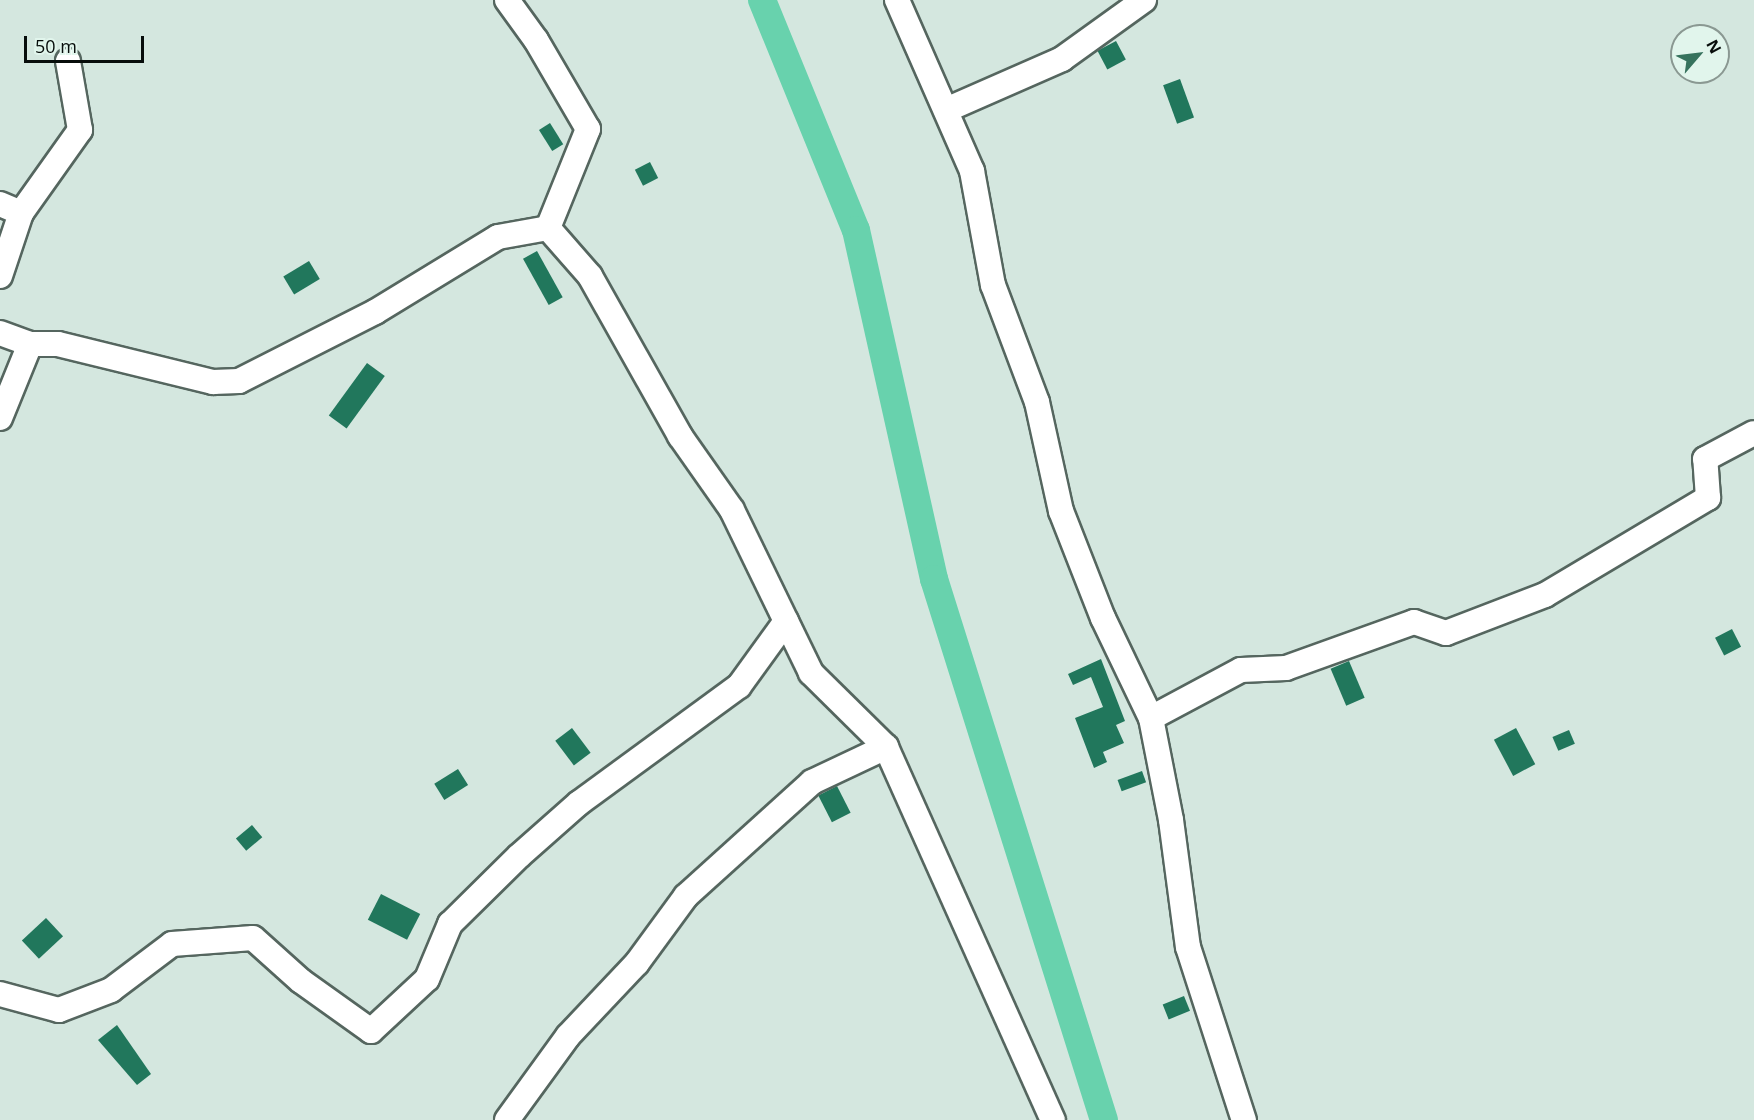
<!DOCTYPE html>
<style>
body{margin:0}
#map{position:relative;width:1754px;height:1120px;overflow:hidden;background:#d4e7df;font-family:"Open Sans",sans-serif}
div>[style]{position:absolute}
.river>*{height:28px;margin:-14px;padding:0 14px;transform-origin:14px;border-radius:14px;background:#68d2ad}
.building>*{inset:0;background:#21775c;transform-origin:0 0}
.roads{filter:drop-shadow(2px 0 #55665f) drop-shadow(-2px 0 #55665f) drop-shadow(0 2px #55665f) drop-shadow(0 -2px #55665f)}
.minor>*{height:24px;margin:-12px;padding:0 12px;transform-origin:12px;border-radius:12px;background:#fff}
span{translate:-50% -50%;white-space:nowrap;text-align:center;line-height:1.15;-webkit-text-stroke:6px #e1f5ec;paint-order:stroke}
.north{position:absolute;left:1670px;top:24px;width:60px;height:60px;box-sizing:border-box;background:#e1f5ec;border:2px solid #8a9892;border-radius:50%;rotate:62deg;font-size:16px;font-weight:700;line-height:24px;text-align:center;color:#070d0b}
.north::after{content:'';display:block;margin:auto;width:21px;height:27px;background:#36725d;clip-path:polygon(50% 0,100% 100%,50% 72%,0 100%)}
.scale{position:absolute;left:24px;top:36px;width:120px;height:27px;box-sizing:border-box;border:3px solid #070d0b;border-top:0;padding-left:8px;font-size:18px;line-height:21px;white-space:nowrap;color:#070d0b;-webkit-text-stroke:4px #e1f5ec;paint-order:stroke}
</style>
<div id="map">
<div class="river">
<i style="left:762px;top:0;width:248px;rotate:67.8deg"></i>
<i style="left:856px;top:230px;width:358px;rotate:77.4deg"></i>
<i style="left:934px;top:579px;width:567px;rotate:72.56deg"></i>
</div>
<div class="building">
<i style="left:1116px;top:41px;width:21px;height:21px;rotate:62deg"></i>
<i style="left:1180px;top:79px;width:41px;height:18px;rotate:70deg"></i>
<i style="left:550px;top:123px;width:25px;height:13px;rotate:58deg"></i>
<i style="left:650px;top:162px;width:18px;height:17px;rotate:63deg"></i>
<i style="left:537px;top:251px;width:53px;height:16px;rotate:61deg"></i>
<i style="left:309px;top:261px;width:21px;height:30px;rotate:59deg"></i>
<i style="left:367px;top:363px;width:22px;height:65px;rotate:36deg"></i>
<i style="left:1732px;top:629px;width:20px;height:19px;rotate:63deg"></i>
<i style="clip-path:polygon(1101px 659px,1125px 721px,1116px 725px,1124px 743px,1103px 752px,1107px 762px,1094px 768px,1075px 718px,1103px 707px,1091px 677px,1073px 685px,1068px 674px)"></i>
<i style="left:1349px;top:661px;width:40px;height:20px;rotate:67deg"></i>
<i style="left:572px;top:728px;width:31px;height:21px;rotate:53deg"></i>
<i style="left:1516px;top:728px;width:41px;height:25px;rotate:62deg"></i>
<i style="left:1569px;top:730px;width:15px;height:18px;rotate:67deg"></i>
<i style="left:458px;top:769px;width:19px;height:28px;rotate:58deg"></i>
<i style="left:1142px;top:771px;width:12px;height:26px;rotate:70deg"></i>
<i style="left:837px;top:786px;width:30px;height:21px;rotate:63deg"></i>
<i style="left:252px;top:825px;width:16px;height:21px;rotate:50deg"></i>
<i style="left:381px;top:894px;width:44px;height:29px;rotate:27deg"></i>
<i style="left:46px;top:918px;width:25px;height:33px;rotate:47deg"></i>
<i style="left:1184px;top:996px;width:16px;height:23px;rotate:68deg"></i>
<i style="clip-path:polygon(117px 1025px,151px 1074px,137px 1085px,98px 1040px)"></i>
</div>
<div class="roads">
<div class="minor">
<i style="left:507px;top:0;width:49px;rotate:54.1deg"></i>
<i style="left:536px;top:40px;width:103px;rotate:59.7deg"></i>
<i style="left:588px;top:129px;width:107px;rotate:112deg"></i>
<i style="left:897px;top:0;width:187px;rotate:66.3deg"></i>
<i style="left:972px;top:171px;width:116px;rotate:79.6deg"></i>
<i style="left:993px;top:285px;width:125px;rotate:69.4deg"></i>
<i style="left:1037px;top:402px;width:112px;rotate:77.6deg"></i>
<i style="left:1061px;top:511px;width:115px;rotate:68.6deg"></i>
<i style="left:1103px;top:618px;width:111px;rotate:64.4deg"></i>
<i style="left:1151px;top:718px;width:104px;rotate:78.9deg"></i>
<i style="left:1171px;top:820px;width:128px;rotate:82.4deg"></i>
<i style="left:1188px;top:947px;width:182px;rotate:72.1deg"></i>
<i style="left:946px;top:110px;width:127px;rotate:-23.7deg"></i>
<i style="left:1062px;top:59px;width:101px;rotate:-35.7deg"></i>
<i style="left:0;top:204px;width:23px;rotate:23deg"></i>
<i style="left:0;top:276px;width:66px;rotate:-71.6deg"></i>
<i style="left:21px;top:213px;width:102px;rotate:-54.6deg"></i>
<i style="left:80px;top:130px;width:70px;rotate:-99.9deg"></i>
<i style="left:0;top:333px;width:32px;rotate:20deg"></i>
<i style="left:0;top:418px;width:80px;rotate:-67.9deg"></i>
<i style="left:30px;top:344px;width:28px"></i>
<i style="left:58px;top:344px;width:160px;rotate:13.8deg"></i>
<i style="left:213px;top:382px;width:26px;rotate:-2deg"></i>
<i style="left:239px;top:381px;width:153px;rotate:-26.9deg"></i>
<i style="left:375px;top:312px;width:144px;rotate:-31.4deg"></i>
<i style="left:498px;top:237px;width:51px;rotate:-10.2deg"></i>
<i style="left:548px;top:228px;width:64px;rotate:48.8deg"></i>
<i style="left:590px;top:276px;width:184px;rotate:60.6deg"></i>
<i style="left:680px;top:436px;width:90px;rotate:54.9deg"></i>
<i style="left:732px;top:510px;width:181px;rotate:64.1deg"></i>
<i style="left:811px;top:673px;width:105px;rotate:44.6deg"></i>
<i style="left:886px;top:747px;width:409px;rotate:65.9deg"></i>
<i style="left:1151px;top:718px;width:102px;rotate:-28.1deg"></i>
<i style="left:1241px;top:670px;width:45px;rotate:-2.5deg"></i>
<i style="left:1286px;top:668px;width:136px;rotate:-19.8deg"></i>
<i style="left:1414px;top:622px;width:34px;rotate:19deg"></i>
<i style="left:1446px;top:633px;width:106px;rotate:-21deg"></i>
<i style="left:1545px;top:595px;width:190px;rotate:-30.8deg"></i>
<i style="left:1708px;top:498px;width:39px;rotate:-94deg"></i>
<i style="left:1705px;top:459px;width:55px;rotate:-28deg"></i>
<i style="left:0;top:994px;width:61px;rotate:15.2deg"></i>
<i style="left:59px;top:1010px;width:56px;rotate:-21deg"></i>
<i style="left:111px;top:990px;width:76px;rotate:-37deg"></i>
<i style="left:172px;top:944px;width:81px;rotate:-4.2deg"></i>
<i style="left:253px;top:938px;width:64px;rotate:41.9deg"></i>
<i style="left:301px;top:981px;width:86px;rotate:35.5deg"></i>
<i style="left:371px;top:1031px;width:76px;rotate:-42.9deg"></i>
<i style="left:427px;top:979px;width:60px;rotate:-67.3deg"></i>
<i style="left:450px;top:924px;width:97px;rotate:-44.6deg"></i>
<i style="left:519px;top:856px;width:80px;rotate:-41.5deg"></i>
<i style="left:579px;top:803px;width:198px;rotate:-36.2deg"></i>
<i style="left:739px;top:686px;width:80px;rotate:-54.1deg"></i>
<i style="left:507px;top:1120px;width:104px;rotate:-54deg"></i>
<i style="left:568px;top:1036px;width:100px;rotate:-46.6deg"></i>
<i style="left:637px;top:963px;width:83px;rotate:-53.8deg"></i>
<i style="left:686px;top:896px;width:170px;rotate:-42.1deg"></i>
<i style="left:812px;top:782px;width:82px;rotate:-25.3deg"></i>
</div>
</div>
<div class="north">N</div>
<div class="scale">50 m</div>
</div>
